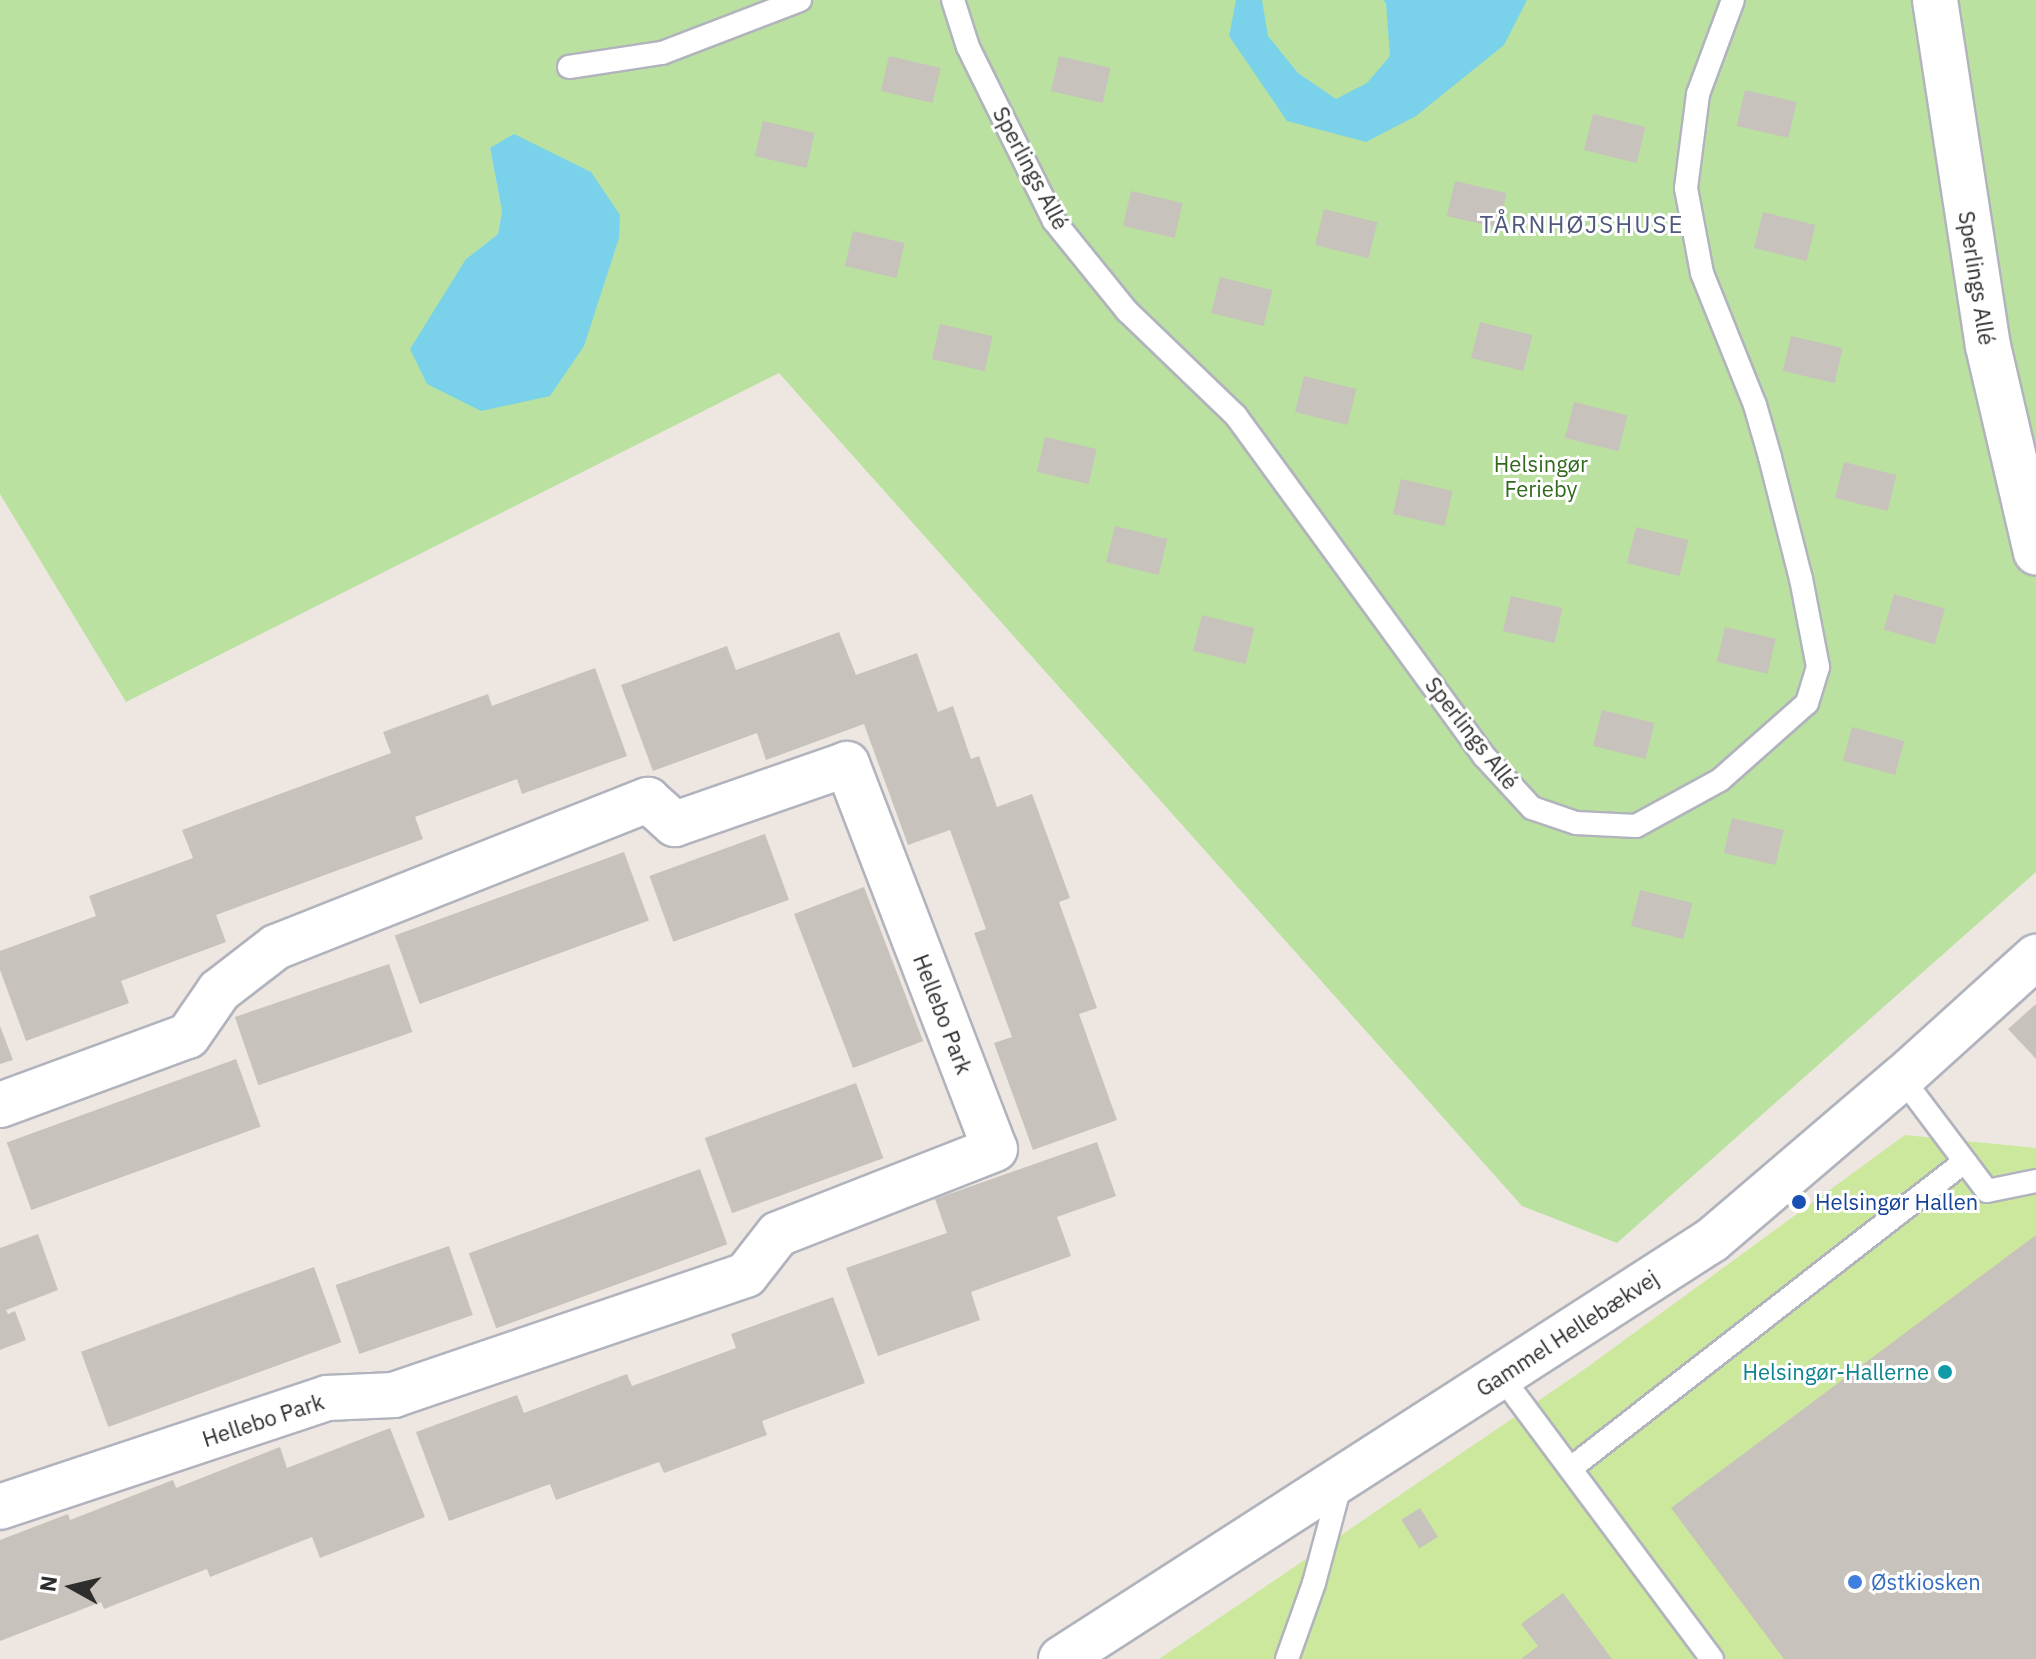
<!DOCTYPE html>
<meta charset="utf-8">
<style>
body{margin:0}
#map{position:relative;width:2036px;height:1659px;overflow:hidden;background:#eee7e1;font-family:"IBM Plex Sans",sans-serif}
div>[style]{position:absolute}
.green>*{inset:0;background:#bae1a0}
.pitch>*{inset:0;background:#cce89d}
.water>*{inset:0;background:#79d2ea}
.building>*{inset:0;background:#c7c2bc;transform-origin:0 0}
.roads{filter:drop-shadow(2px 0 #b1b3bd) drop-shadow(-2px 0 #b1b3bd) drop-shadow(0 2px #b1b3bd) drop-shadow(0 -2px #b1b3bd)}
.service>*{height:22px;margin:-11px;padding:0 11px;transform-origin:11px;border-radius:11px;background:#fff}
.minor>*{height:44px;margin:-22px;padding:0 22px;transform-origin:22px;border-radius:22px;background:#fff}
.dots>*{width:22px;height:22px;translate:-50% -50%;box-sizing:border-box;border:4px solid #fff;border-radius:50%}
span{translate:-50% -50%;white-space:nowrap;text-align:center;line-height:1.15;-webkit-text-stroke:6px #fff;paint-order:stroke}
.street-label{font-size:22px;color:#2d2d2d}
.park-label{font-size:22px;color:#32691f}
.transit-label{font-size:22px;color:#164399}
.left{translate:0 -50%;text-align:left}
.culture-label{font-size:22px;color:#0d838f}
.right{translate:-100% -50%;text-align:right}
.shop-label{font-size:22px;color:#366cbe}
.neighbourhood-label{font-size:24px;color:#4f597d;letter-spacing:2px}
.north{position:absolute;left:32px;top:1547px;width:80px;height:80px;-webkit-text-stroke:6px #fff;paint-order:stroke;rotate:278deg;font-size:22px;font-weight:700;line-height:32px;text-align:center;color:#2d2d2d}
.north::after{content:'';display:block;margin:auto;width:28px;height:36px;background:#2d2d2d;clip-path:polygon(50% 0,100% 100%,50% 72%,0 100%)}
</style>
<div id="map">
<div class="green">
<i style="clip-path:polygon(evenodd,0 0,2036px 0,2036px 872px,1617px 1243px,1522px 1206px,779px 373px,126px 702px,0 494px,0 0,490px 148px,599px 293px,584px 346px,466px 259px,498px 234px,502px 211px,490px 148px)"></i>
</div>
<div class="pitch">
<i style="clip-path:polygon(1905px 1135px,2036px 1148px,2036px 1659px,1159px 1659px,1582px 1371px)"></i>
</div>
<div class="water">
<i style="clip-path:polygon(1236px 0,1262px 0,1268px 36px,1298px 73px,1336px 99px,1367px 83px,1390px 56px,1386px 3px,1383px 0,1527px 0,1504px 45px,1416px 116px,1366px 142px,1287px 121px,1229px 36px)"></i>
<i style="clip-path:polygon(514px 134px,591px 172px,620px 215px,619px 238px,584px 346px,550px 396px,481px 411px,427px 384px,410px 349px,466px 259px,498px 234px,502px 211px,490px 148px)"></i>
</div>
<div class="building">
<i style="left:889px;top:56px;width:53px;height:36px;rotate:13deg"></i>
<i style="left:1059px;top:56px;width:53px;height:36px;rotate:13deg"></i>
<i style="left:1745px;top:90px;width:53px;height:37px;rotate:13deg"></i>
<i style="left:1593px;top:114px;width:54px;height:37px;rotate:14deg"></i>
<i style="left:763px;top:121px;width:53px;height:36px;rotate:13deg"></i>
<i style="left:1455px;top:181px;width:53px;height:36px;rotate:13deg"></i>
<i style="left:1131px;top:191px;width:53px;height:36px;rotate:13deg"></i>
<i style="left:1324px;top:209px;width:55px;height:37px;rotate:14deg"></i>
<i style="left:1763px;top:212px;width:54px;height:37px;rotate:14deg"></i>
<i style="left:853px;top:231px;width:53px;height:36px;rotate:13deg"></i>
<i style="left:1220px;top:277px;width:54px;height:37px;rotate:14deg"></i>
<i style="left:1480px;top:322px;width:54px;height:37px;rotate:14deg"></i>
<i style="left:940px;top:324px;width:54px;height:36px;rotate:13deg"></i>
<i style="left:1791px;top:336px;width:53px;height:36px;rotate:13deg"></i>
<i style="left:1304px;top:376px;width:54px;height:37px;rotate:14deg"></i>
<i style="left:1574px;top:402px;width:55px;height:37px;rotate:14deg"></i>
<i style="left:1045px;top:437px;width:53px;height:36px;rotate:13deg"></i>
<i style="left:1844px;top:462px;width:54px;height:37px;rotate:14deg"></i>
<i style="left:1401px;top:479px;width:53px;height:36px;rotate:13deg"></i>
<i style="left:1115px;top:526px;width:54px;height:37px;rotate:14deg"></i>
<i style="left:1636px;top:527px;width:54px;height:37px;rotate:14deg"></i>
<i style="left:1894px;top:594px;width:53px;height:37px;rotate:16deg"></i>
<i style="left:1511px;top:596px;width:53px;height:36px;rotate:13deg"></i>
<i style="left:1202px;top:615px;width:54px;height:37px;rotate:14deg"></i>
<i style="left:1725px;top:627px;width:52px;height:36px;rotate:13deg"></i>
<i style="clip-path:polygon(839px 632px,856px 675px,917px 653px,938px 712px,953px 706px,971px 759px,979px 756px,997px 807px,1032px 794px,1070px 898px,1059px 902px,1097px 1008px,1079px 1014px,1117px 1120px,1033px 1150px,994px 1043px,1012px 1037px,974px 933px,986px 929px,950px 830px,908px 845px,864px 724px,766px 760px,757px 733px,653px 771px,621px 685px,727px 646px,736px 670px)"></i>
<i style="clip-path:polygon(595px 668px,627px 756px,522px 794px,517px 779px,415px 817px,423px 839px,216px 915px,226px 942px,121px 981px,129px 1003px,26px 1041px,0 970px,0 951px,96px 916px,89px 896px,193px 858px,182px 830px,391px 753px,383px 732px,488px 694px,492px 706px)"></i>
<i style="left:1602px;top:710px;width:54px;height:37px;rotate:14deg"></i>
<i style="left:1852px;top:727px;width:54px;height:35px;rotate:15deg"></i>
<i style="left:1732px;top:818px;width:53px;height:36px;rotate:13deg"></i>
<i style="left:765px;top:834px;width:70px;height:123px;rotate:70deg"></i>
<i style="left:624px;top:852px;width:73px;height:244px;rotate:70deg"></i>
<i style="left:864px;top:887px;width:165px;height:75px;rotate:69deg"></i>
<i style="left:1640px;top:890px;width:54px;height:37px;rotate:14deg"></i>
<i style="left:389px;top:964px;width:72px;height:163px;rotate:71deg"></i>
<i style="clip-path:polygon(2036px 1004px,2036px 1059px,2008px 1029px)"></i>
<i style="clip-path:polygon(0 1026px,13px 1060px,0 1064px)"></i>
<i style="left:236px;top:1059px;width:72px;height:244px;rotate:70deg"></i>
<i style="left:856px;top:1083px;width:80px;height:161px;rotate:70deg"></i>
<i style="clip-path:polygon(1097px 1142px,1116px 1196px,1057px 1217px,1071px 1256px,971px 1292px,980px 1320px,878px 1356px,846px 1268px,947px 1233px,935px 1199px)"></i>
<i style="left:700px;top:1169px;width:80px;height:246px;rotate:70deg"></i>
<i style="clip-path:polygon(38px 1234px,58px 1290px,6px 1310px,8px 1314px,15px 1311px,26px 1340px,0 1350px,0 1248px)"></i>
<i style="clip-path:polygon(2036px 1235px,2036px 1659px,1784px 1659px,1671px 1508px)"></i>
<i style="left:449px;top:1246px;width:73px;height:120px;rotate:71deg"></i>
<i style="left:314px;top:1267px;width:80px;height:248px;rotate:70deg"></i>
<i style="clip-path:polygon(833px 1297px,865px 1383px,762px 1421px,767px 1435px,664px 1473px,659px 1462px,556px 1500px,550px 1484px,449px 1521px,416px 1432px,517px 1395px,524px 1413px,627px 1374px,632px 1386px,736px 1348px,731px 1334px)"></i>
<i style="clip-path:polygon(390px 1428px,425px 1517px,320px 1558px,312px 1537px,210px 1577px,207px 1569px,104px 1609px,101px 1602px,0 1641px,0 1540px,68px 1514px,70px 1520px,173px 1480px,176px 1488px,280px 1447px,287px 1468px)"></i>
<i style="left:1420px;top:1508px;width:34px;height:22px;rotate:58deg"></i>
<i style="clip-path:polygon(1563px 1593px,1612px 1659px,1521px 1659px,1538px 1646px,1521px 1624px)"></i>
</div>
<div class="roads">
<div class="service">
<i style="left:953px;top:0;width:49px;rotate:72.3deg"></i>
<i style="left:968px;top:47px;width:194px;rotate:63.7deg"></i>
<i style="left:1054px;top:221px;width:116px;rotate:51deg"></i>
<i style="left:1127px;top:311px;width:151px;rotate:43.9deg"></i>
<i style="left:1236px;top:416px;width:421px;rotate:53.9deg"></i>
<i style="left:1484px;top:756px;width:71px;rotate:47.3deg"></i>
<i style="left:1532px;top:808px;width:46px;rotate:18.8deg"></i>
<i style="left:1576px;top:823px;width:60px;rotate:2.9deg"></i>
<i style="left:1636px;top:826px;width:96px;rotate:-28.7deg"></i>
<i style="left:1720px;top:780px;width:116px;rotate:-41.5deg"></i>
<i style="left:1807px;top:703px;width:38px;rotate:-73deg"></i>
<i style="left:1818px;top:667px;width:90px;rotate:-100.9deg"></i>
<i style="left:1801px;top:579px;width:126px;rotate:-104.3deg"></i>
<i style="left:1770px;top:457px;width:54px;rotate:-106.1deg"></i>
<i style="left:1755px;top:405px;width:142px;rotate:-111.9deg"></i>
<i style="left:1702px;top:273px;width:86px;rotate:-100.7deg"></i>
<i style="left:1686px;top:188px;width:95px;rotate:-82.7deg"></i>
<i style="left:1698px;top:94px;width:100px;rotate:-69.6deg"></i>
<i style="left:569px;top:67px;width:94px;rotate:-8.6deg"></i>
<i style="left:662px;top:53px;width:148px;rotate:-21deg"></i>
<i style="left:1902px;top:1078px;width:141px;rotate:53deg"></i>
<i style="left:1987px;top:1191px;width:50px;rotate:-11.5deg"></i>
<i style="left:1501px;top:1376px;width:353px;rotate:53.3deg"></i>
<i style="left:1571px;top:1468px;width:499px;rotate:-37.9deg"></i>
<i style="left:1287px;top:1659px;width:81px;rotate:-70.4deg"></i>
<i style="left:1314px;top:1583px;width:105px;rotate:-75deg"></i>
</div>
<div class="minor">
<i style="left:1935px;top:0;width:350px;rotate:81.3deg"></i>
<i style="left:1988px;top:346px;width:212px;rotate:76.9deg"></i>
<i style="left:0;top:1105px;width:200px;rotate:-20.2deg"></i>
<i style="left:188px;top:1036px;width:55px;rotate:-55.4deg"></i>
<i style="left:219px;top:991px;width:72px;rotate:-37.7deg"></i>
<i style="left:276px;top:947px;width:400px;rotate:-21.6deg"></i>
<i style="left:648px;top:800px;width:36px;rotate:42deg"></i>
<i style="left:675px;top:824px;width:182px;rotate:-19.2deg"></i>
<i style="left:847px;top:764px;width:412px;rotate:69deg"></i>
<i style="left:995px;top:1149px;width:233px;rotate:158.6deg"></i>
<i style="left:778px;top:1234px;width:52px;rotate:128deg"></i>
<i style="left:746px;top:1275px;width:372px;rotate:161.2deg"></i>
<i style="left:394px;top:1395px;width:67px;rotate:177.4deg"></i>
<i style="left:327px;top:1398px;width:345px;rotate:161.6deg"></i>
<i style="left:1061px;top:1659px;width:774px;rotate:-32.77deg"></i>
<i style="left:1712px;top:1240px;width:250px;rotate:-40.5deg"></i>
<i style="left:1902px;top:1078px;width:181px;rotate:-42.1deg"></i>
</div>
</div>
<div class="dots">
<i style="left:1799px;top:1202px;background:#1a4fb4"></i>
<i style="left:1945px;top:1372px;background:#0f9aa8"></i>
<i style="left:1855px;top:1582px;background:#3f7fe0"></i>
</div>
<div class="street-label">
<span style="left:1031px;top:168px;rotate:62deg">Sperlings Allé</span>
<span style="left:1977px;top:278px;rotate:81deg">Sperlings Allé</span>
<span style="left:1472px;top:733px;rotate:52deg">Sperlings Allé</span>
<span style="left:943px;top:1014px;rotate:69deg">Hellebo Park</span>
<span style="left:1567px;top:1333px;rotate:-33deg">Gammel Hellebækvej</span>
<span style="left:263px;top:1420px;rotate:-18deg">Hellebo Park</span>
</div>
<div class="park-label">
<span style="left:1541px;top:476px">Helsingør<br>Ferieby</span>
</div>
<div class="transit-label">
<span class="left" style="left:1815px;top:1202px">Helsingør Hallen</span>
</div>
<div class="culture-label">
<span class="right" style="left:1929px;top:1372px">Helsingør-Hallerne</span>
</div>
<div class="shop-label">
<span class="left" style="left:1871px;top:1582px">Østkiosken</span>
</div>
<div class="neighbourhood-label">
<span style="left:1582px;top:225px">TÅRNHØJSHUSE</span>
</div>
<div class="north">N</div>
</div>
